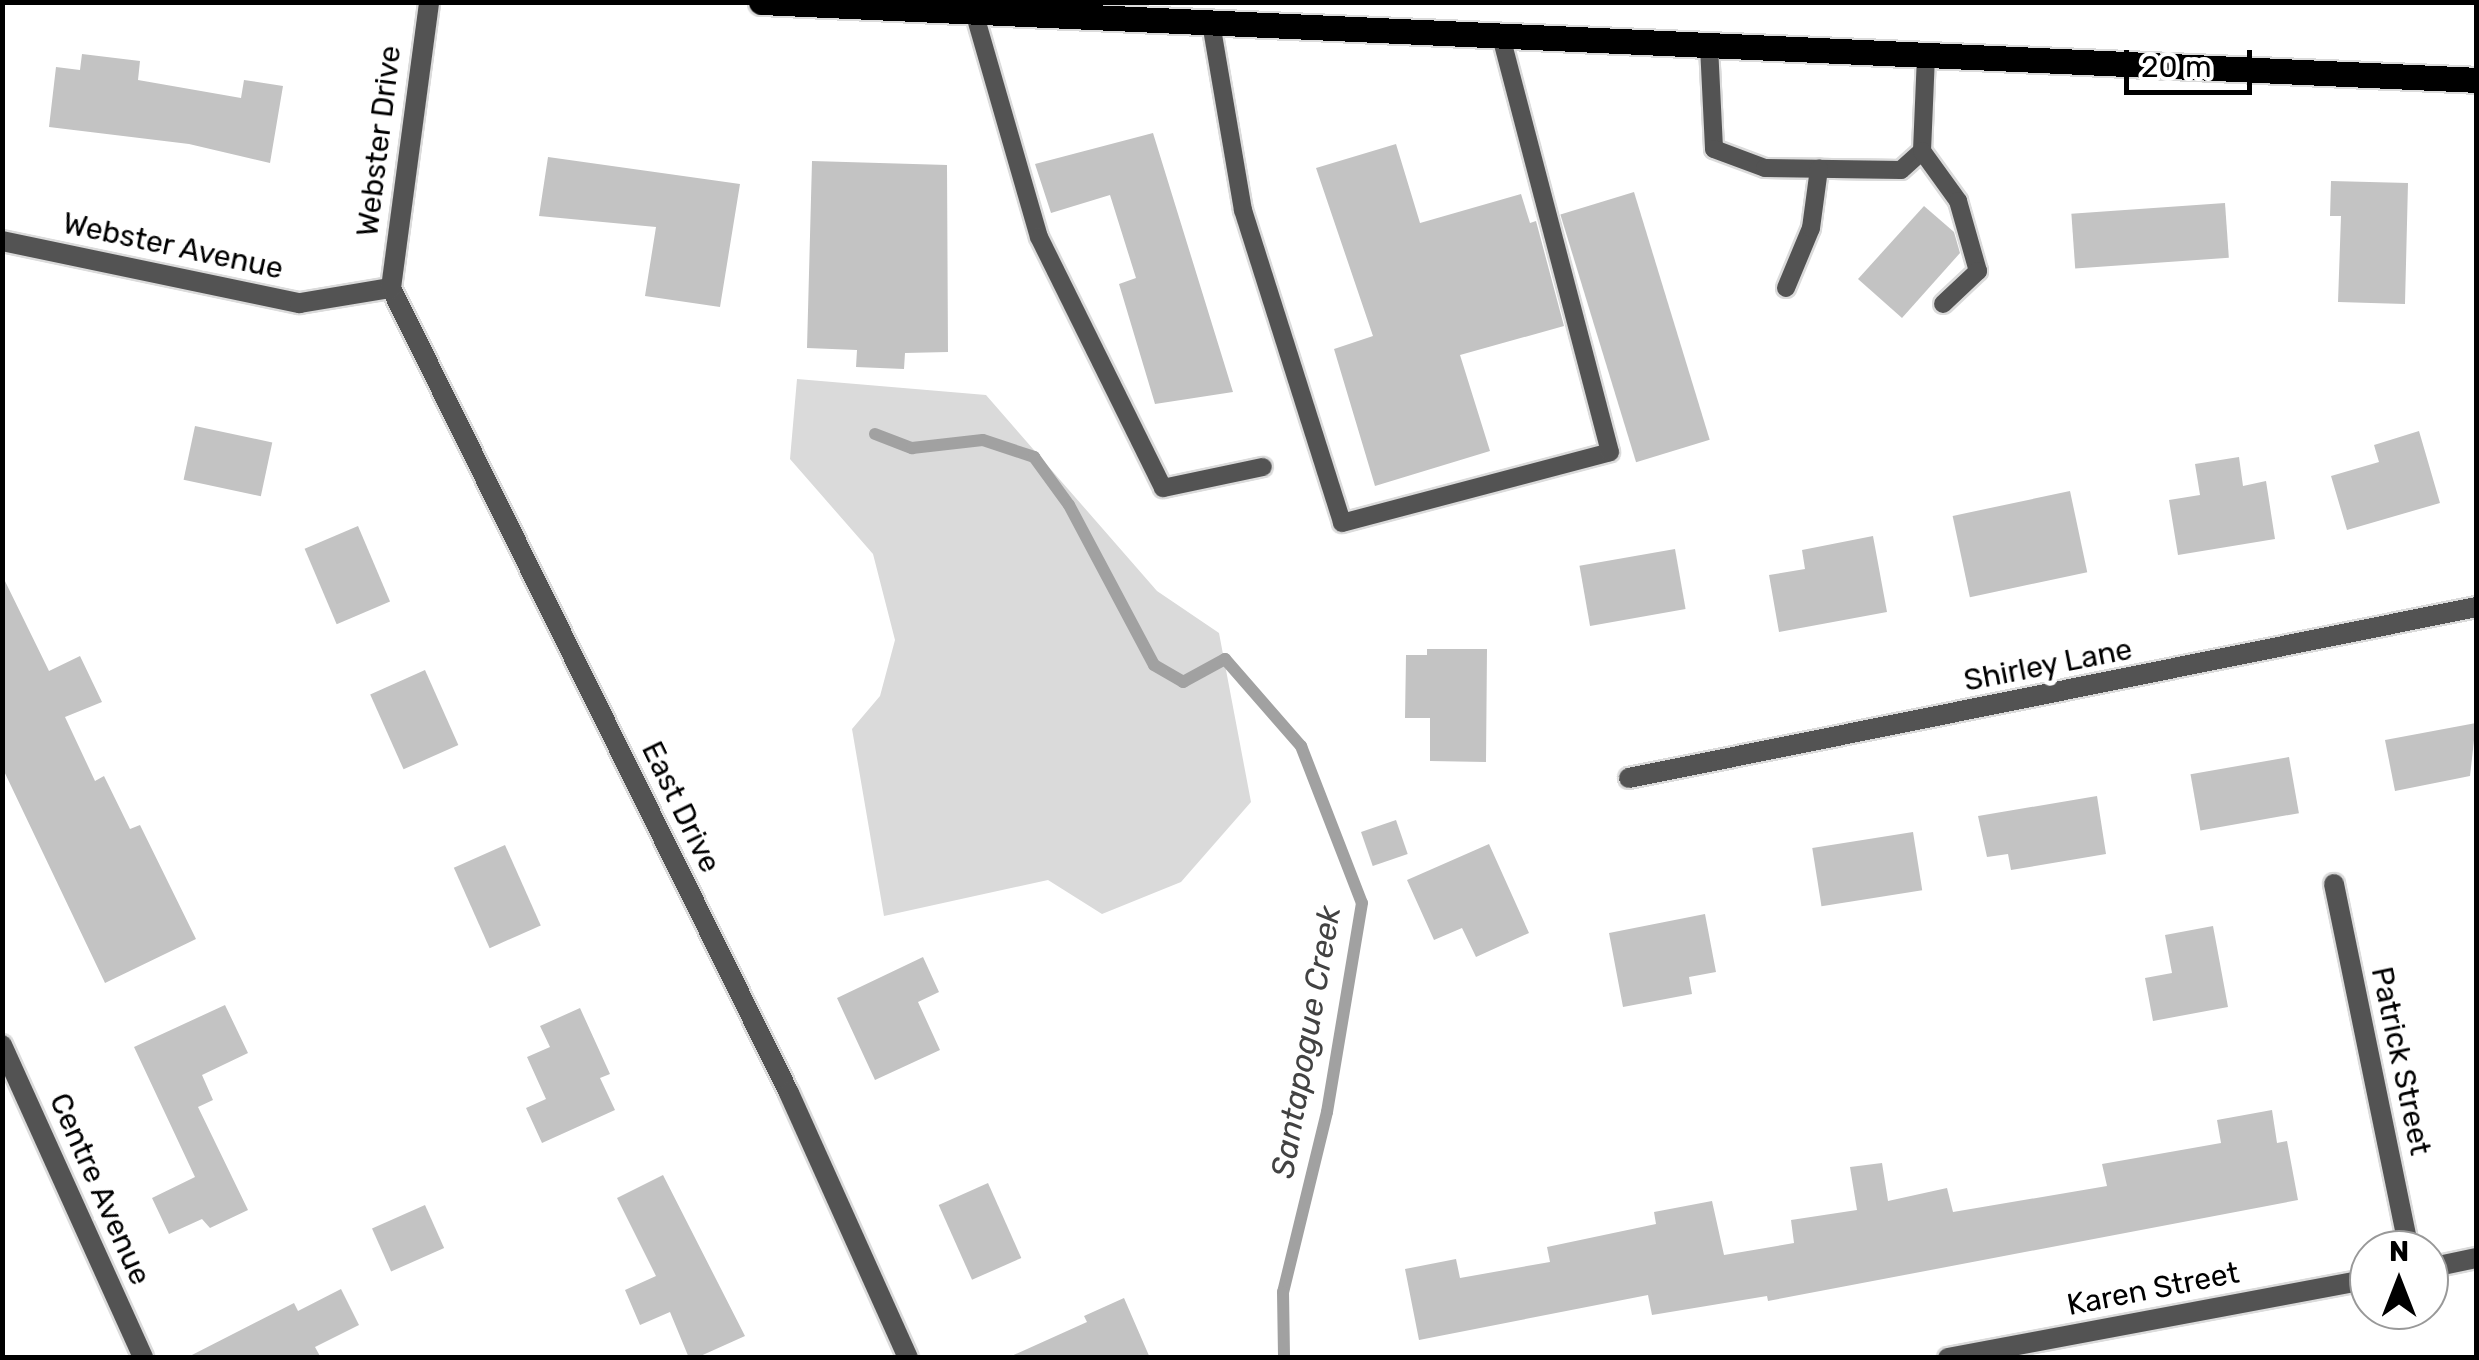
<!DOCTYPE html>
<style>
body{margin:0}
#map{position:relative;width:2479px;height:1360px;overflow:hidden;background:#fff;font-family:Rubik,sans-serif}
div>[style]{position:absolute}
.green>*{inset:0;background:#dadada}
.stream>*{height:12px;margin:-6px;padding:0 6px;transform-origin:6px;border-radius:6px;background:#a1a1a1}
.building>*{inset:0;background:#c3c3c3;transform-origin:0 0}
.roads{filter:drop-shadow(2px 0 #dbdbdb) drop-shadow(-2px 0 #dbdbdb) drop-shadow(0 2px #dbdbdb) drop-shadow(0 -2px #dbdbdb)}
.service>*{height:18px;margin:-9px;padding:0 9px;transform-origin:9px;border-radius:9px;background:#535353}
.minor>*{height:20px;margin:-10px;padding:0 10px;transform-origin:10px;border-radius:10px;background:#535353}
.primary>*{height:25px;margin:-12.5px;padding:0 12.5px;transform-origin:12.5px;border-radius:12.5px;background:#000}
span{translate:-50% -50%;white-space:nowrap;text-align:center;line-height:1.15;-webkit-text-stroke:10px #fff;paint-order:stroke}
.street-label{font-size:30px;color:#000}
.water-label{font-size:32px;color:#424242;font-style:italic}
.frame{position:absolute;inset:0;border:5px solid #000;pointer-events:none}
.north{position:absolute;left:2349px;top:1230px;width:100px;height:100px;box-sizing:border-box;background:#fff;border:2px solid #999;border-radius:50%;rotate:0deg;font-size:28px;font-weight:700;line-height:40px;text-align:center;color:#000}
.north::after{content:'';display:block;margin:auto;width:35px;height:45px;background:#000;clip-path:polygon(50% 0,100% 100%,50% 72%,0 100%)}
.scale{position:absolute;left:2124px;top:50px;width:128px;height:45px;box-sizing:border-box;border:5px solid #000;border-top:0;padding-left:12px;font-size:30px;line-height:35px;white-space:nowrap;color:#000;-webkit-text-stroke:8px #fff;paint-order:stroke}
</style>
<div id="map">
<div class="green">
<i style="clip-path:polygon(797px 379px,986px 395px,1157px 591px,1219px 633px,1251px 802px,1181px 882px,1102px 914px,1048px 880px,884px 916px,852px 729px,880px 696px,895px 640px,873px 554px,790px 459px)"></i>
</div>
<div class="stream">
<i style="left:875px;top:434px;width:40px;rotate:21deg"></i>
<i style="left:912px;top:448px;width:71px;rotate:-6.4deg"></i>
<i style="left:983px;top:440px;width:54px;rotate:18.4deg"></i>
<i style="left:1034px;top:457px;width:59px;rotate:53.9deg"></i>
<i style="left:1069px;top:505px;width:181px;rotate:62deg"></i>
<i style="left:1154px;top:665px;width:34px;rotate:30deg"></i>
<i style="left:1183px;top:682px;width:48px;rotate:-28.7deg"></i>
<i style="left:1225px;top:659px;width:116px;rotate:48.9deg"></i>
<i style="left:1301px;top:746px;width:168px;rotate:68.8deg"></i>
<i style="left:1362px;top:903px;width:212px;rotate:99.5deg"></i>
<i style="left:1327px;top:1112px;width:185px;rotate:103.7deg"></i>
<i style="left:1283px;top:1292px;width:66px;rotate:89.1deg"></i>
</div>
<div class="building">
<i style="clip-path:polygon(82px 54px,140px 61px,138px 80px,241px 98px,244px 80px,283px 86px,270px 163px,189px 144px,49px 127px,56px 67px,80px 70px)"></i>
<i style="clip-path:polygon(1153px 133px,1233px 392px,1155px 404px,1119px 284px,1136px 278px,1110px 195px,1051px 213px,1035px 164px)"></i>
<i style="clip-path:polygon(1396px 144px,1420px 223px,1521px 194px,1530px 223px,1536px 221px,1564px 326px,1460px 355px,1490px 451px,1375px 486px,1334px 349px,1373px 336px,1316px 168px)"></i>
<i style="clip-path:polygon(548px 157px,740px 184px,720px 307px,645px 296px,656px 227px,539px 216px)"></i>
<i style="clip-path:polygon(812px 161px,947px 165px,948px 352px,905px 353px,904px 369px,856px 367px,857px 350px,807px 348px)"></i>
<i style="clip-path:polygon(2331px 181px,2408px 183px,2405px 304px,2338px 302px,2341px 216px,2330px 216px)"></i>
<i style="left:1634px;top:192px;width:259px;height:77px;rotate:73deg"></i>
<i style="left:2225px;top:203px;width:55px;height:154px;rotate:86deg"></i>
<i style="clip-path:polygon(1924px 206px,1954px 232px,1960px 253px,1902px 318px,1858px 279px)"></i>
<i style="left:195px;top:426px;width:79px;height:55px;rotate:12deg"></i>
<i style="clip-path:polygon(2419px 431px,2440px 503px,2347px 530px,2331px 476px,2379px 462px,2374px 445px)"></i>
<i style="clip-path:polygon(2239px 457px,2243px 486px,2266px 481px,2275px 539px,2178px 555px,2169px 500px,2200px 495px,2195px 464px)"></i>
<i style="left:2070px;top:491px;width:83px;height:120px;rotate:78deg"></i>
<i style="left:358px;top:526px;width:82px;height:58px;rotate:67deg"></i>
<i style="clip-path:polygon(1873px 536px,1887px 612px,1779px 632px,1769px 575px,1805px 569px,1802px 550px)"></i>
<i style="left:1675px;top:549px;width:61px;height:97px;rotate:80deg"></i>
<i style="clip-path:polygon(2px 575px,49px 671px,80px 656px,102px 702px,65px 717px,95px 781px,104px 776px,130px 829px,140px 825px,196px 939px,105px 983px,2px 767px)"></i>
<i style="clip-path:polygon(1427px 649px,1487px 649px,1486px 762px,1430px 761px,1430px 718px,1405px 718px,1406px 655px,1427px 655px)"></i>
<i style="left:425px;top:670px;width:82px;height:60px;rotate:66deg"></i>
<i style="clip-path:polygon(2476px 723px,2470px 776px,2395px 791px,2385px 740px)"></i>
<i style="left:2289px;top:757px;width:57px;height:100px;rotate:80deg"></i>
<i style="clip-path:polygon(2097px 796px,2106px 854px,2011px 870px,2008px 854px,1987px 857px,1978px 816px)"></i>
<i style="left:1396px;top:820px;width:36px;height:37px;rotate:71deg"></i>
<i style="left:1913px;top:832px;width:59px;height:102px;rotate:81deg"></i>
<i style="clip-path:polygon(1489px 844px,1529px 933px,1476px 957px,1462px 928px,1434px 940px,1407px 880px)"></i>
<i style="left:505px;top:845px;width:88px;height:56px;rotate:66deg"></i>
<i style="clip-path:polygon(1705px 914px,1716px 972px,1689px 977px,1692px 994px,1623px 1007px,1609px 933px)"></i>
<i style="clip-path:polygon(2213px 926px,2228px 1007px,2153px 1021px,2145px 978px,2172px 973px,2165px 935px)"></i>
<i style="clip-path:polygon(923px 957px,939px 992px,918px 1002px,940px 1050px,875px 1080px,837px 998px)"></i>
<i style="clip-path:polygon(225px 1005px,248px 1053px,202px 1075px,213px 1100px,198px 1107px,248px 1210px,210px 1228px,202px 1219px,169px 1234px,152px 1198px,195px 1177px,134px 1047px)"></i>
<i style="clip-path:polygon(580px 1008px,610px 1074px,600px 1078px,615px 1110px,542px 1143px,526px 1108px,546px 1099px,527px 1057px,550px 1047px,540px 1026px)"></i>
<i style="clip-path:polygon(2272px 1110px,2277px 1143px,2287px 1141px,2298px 1200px,1768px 1301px,1767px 1296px,1652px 1315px,1648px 1295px,1419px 1340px,1405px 1269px,1456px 1259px,1460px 1278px,1550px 1262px,1547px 1247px,1656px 1224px,1654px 1212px,1712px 1201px,1724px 1255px,1794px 1243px,1791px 1220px,1857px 1210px,1850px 1167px,1882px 1163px,1888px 1201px,1947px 1188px,1953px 1212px,2107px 1186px,2102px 1164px,2221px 1143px,2217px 1120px)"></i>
<i style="clip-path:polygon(663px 1175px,745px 1336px,696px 1358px,689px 1358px,670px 1312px,640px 1325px,625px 1290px,656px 1276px,617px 1198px)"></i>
<i style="left:988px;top:1183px;width:82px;height:54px;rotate:66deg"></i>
<i style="left:425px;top:1205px;width:47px;height:58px;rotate:66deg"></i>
<i style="clip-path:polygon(341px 1289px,359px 1325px,315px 1347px,321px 1358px,186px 1358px,294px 1303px,298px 1311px)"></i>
<i style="clip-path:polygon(1124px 1298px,1150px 1358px,1007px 1358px,1087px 1322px,1084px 1316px)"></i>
</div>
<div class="roads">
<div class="service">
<i style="left:974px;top:12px;width:234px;rotate:73.9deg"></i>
<i style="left:1039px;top:237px;width:280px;rotate:63.7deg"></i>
<i style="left:1163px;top:488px;width:102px;rotate:-11.9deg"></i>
<i style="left:1211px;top:23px;width:190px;rotate:80.3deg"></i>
<i style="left:1243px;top:210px;width:328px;rotate:72.4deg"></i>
<i style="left:1342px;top:523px;width:277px;rotate:-14.8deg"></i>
<i style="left:1610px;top:452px;width:430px;rotate:-104.7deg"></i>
<i style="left:1709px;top:46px;width:103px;rotate:87.2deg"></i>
<i style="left:1714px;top:149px;width:54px;rotate:20.4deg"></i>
<i style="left:1765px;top:168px;width:136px;rotate:0.8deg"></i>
<i style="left:1901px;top:170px;width:28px;rotate:-42deg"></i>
<i style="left:1922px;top:151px;width:96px;rotate:-87.6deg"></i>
<i style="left:1922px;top:151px;width:62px;rotate:54.2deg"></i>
<i style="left:1958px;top:201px;width:73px;rotate:74.1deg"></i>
<i style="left:1978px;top:271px;width:48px;rotate:136.7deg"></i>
<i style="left:1786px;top:288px;width:65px;rotate:-67.4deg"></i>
<i style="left:1811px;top:228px;width:60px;rotate:-82.3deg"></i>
</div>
<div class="minor">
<i style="left:2px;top:241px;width:304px;rotate:11.8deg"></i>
<i style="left:300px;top:303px;width:92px;rotate:-9.4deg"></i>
<i style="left:391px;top:288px;width:898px;rotate:63.69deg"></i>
<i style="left:789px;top:1093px;width:290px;rotate:65.8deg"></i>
<i style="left:391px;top:288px;width:289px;rotate:-82.4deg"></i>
<i style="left:1629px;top:778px;width:864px;rotate:-11.41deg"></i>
<i style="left:2334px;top:884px;width:374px;rotate:78.4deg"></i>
<i style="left:2px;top:1045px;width:343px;rotate:65.7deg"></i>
<i style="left:2429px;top:1268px;width:48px;rotate:-12deg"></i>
<i style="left:1948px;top:1358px;width:428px;rotate:-10.6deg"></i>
</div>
<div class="primary">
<i style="left:761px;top:2px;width:1717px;rotate:2.6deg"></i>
</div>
</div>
<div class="street-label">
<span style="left:379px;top:141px;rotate:-83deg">Webster Drive</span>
<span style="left:173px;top:246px;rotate:12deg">Webster Avenue</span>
<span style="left:2048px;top:665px;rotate:-11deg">Shirley Lane</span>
<span style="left:681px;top:807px;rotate:64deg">East Drive</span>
<span style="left:2401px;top:1061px;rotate:78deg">Patrick Street</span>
<span style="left:100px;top:1189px;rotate:66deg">Centre Avenue</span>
<span style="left:2153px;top:1289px;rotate:-11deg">Karen Street</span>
</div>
<div class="water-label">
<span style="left:1306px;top:1042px;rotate:-80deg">Santapogue Creek</span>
</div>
<div class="frame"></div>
<div class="north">N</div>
<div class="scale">20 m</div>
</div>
